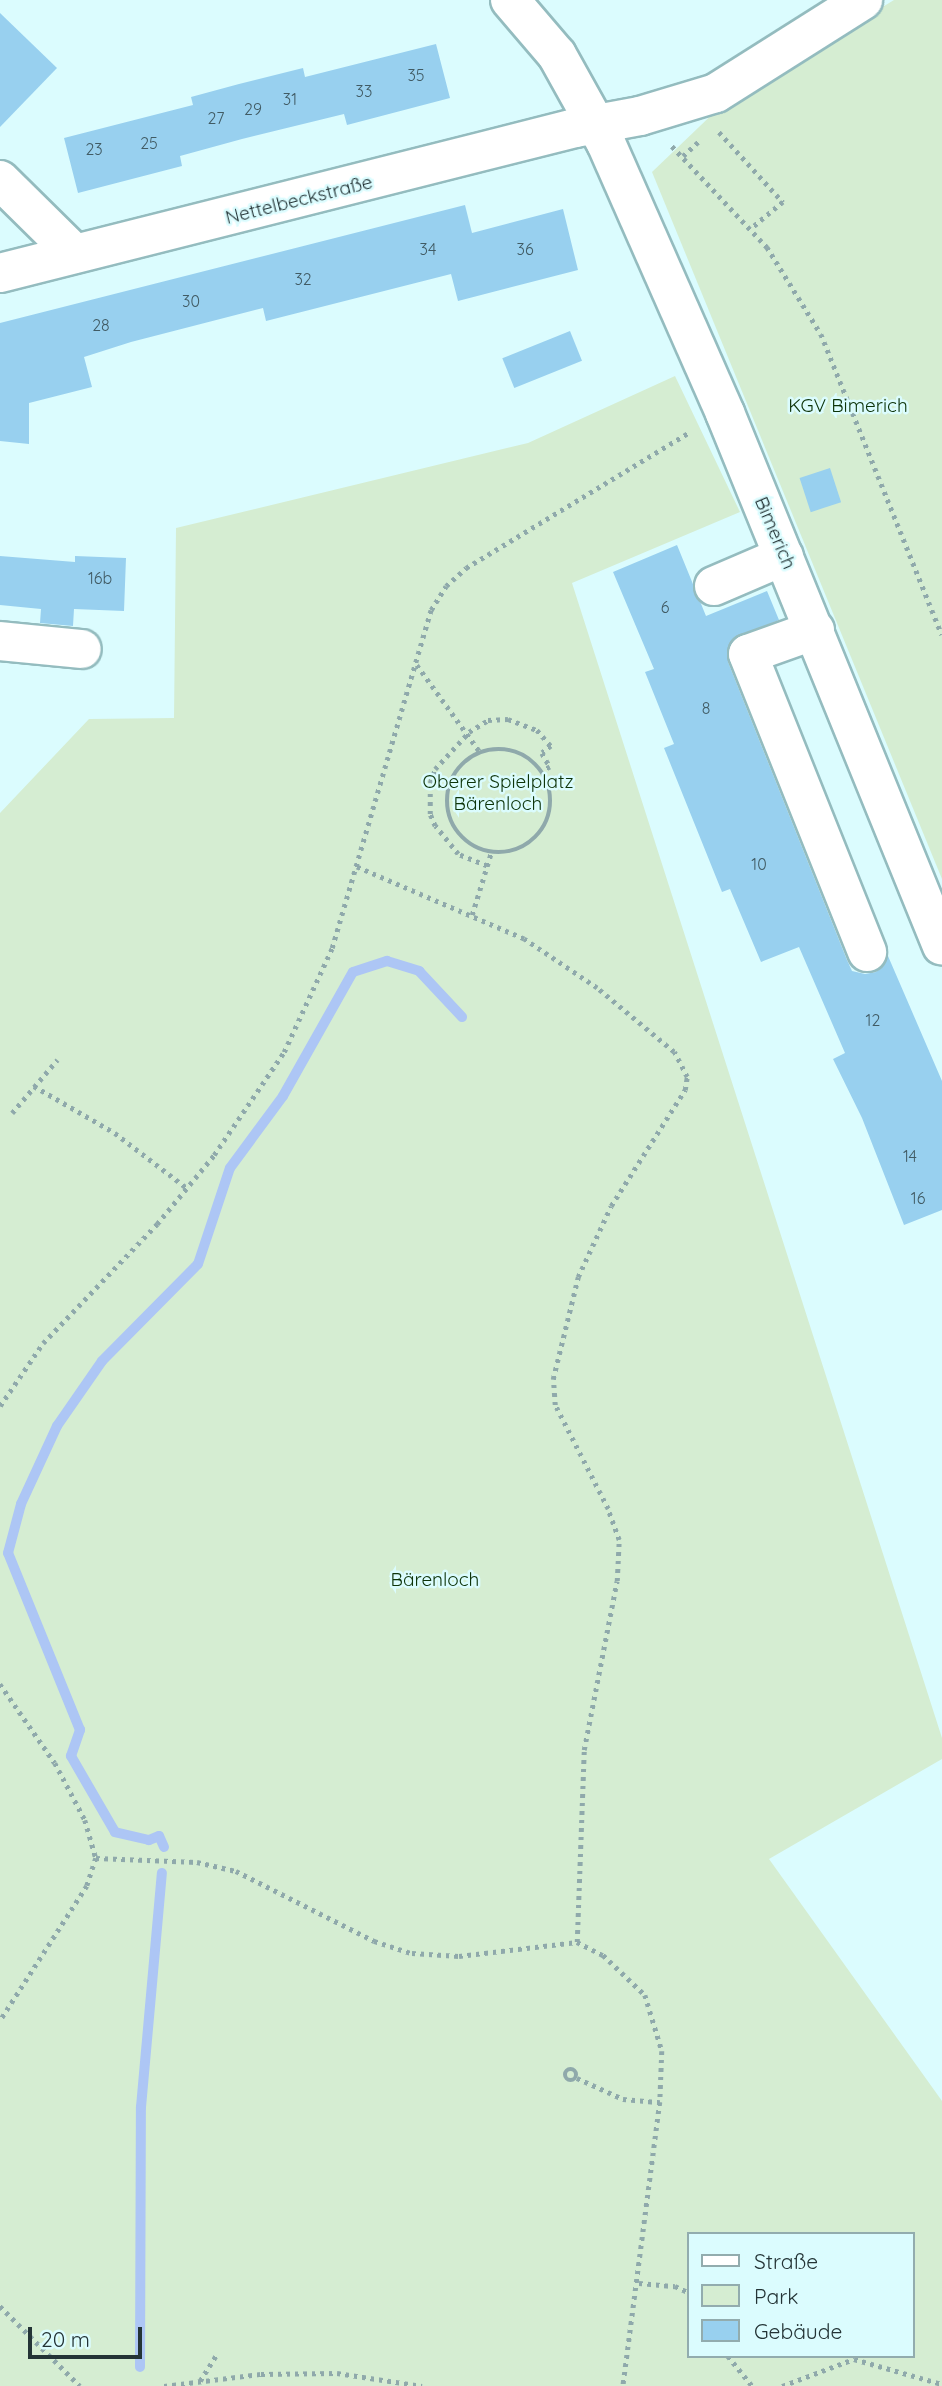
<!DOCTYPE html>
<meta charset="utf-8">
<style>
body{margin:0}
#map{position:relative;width:942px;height:2386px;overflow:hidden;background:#dbfcfe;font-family:Quicksand,sans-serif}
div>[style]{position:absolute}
.green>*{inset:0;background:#d5edd2}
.stream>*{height:10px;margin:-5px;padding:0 5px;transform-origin:5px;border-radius:5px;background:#adc6f5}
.building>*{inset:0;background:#98d0ef;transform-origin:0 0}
.path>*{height:4.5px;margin-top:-2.25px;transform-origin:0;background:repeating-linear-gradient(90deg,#8fa9ab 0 3.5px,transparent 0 8.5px)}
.path>.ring{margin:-2.25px;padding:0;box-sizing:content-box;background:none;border:4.5px solid #8fa9ab;border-radius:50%}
.roads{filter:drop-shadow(2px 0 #94bcbf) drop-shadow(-2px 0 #94bcbf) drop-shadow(0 2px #94bcbf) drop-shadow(0 -2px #94bcbf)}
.minor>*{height:38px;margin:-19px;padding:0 19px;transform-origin:19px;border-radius:19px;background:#fff}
span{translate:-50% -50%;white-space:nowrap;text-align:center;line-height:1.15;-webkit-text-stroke:5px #dbfcfe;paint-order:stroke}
.number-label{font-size:16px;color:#415b64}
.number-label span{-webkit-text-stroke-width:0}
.street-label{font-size:19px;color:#243436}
.park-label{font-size:19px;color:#0d3409}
.legend{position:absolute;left:687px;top:2232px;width:228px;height:126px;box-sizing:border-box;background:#dbfcfe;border:2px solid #92acae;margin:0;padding:9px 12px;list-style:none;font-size:21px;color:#243436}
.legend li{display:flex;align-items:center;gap:14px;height:35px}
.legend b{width:35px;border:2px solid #92acae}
.scale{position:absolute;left:28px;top:2327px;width:114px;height:32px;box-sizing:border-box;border:4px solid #243436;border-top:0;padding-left:9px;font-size:21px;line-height:24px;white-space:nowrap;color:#243436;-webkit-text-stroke:5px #dbfcfe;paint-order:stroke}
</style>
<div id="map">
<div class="green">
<i style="clip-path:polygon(894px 0,942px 0,942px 879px,652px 172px,723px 104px)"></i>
<i style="clip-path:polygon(evenodd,675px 376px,740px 512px,572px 583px,942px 1738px,942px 1759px,769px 1859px,942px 2101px,942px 2386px,0 2386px,0 813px,89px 719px,174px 718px,176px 528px,528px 443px,675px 376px,688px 2234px,912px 2234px,912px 2356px,688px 2356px,688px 2234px)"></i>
</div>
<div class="stream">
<i style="left:164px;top:1847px;width:12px;rotate:-114deg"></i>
<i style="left:159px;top:1836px;width:11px;rotate:158deg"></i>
<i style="left:149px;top:1840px;width:35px;rotate:-167deg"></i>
<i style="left:115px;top:1832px;width:88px;rotate:-120.1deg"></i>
<i style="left:71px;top:1756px;width:28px;rotate:-71deg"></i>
<i style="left:80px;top:1730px;width:191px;rotate:-112.1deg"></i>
<i style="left:8px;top:1553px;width:51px;rotate:-75.1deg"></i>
<i style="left:21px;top:1504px;width:86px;rotate:-65.2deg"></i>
<i style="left:57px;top:1426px;width:79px;rotate:-55.3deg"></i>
<i style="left:102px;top:1361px;width:136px;rotate:-45.3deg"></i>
<i style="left:198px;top:1264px;width:101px;rotate:-71.6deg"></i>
<i style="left:230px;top:1168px;width:89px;rotate:-53.6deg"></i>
<i style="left:283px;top:1096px;width:142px;rotate:-60.6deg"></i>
<i style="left:353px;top:972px;width:36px;rotate:-18deg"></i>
<i style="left:387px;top:961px;width:34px;rotate:17deg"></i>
<i style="left:419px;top:971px;width:63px;rotate:46.9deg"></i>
<i style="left:140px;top:2367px;width:260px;rotate:-89.8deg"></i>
<i style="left:141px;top:2107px;width:235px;rotate:-84.9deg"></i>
</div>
<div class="building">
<i style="clip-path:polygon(0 13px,57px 68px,0 127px)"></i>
<i style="clip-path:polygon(436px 44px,450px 98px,347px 125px,344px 114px,242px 139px,180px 156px,182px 166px,78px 193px,64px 138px,193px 105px,191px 97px,239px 84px,303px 68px,305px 77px)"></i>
<i style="clip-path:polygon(465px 205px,472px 233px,563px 209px,578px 270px,458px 301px,451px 274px,266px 321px,263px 308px,131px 342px,84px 357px,92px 387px,29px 403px,29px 444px,0 441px,0 323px)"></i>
<i style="left:570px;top:331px;width:32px;height:73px;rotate:68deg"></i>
<i style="left:830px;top:468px;width:36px;height:32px;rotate:72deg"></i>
<i style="clip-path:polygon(677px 545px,706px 616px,767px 591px,779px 620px,732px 640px,728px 662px,847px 960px,852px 971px,865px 974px,876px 972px,888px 956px,942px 1081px,942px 1210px,904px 1225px,862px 1118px,833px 1059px,845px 1053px,799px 947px,761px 962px,730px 889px,722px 892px,664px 748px,674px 744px,645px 672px,654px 669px,613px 572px)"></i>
<i style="clip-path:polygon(0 556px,75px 562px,75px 556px,126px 558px,124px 611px,74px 609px,73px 626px,40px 623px,41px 609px,0 605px)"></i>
</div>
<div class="path">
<i style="left:719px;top:132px;width:95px;rotate:47.6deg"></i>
<i style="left:783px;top:202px;width:40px;rotate:140deg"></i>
<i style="left:672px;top:146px;width:139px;rotate:46.8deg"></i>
<i style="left:767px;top:247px;width:102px;rotate:58.2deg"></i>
<i style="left:821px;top:334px;width:324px;rotate:68.1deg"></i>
<i style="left:683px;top:156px;width:23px;rotate:-43deg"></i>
<i style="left:417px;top:665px;width:107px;rotate:54.1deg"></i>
<i class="ring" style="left:447px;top:749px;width:99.5px;height:99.5px"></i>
<i style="left:487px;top:866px;width:31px;rotate:-158deg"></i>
<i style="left:458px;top:854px;width:36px;rotate:-129deg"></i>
<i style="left:435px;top:826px;width:13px;rotate:-113deg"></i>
<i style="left:430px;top:814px;width:31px;rotate:-90deg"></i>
<i style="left:430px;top:783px;width:15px;rotate:-70deg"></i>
<i style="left:435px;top:769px;width:50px;rotate:-47.4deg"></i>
<i style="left:469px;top:732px;width:22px;rotate:-32deg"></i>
<i style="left:488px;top:720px;width:20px;rotate:-3deg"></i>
<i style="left:508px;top:719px;width:31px;rotate:21deg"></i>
<i style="left:537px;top:730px;width:21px;rotate:49deg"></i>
<i style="left:551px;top:746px;width:11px;rotate:142deg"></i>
<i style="left:542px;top:753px;width:16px;rotate:60deg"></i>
<i style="left:550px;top:767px;width:9px;rotate:153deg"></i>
<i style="left:472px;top:915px;width:65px;rotate:-73deg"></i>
<i style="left:34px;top:1086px;width:94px;rotate:30.1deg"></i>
<i style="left:115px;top:1133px;width:91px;rotate:37.4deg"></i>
<i style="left:12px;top:1113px;width:70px;rotate:-49.7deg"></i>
<i style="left:0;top:1406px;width:76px;rotate:-55.7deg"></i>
<i style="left:43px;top:1343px;width:165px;rotate:-46.2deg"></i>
<i style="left:157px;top:1224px;width:89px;rotate:-50.4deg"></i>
<i style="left:214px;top:1155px;width:125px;rotate:-55.8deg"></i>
<i style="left:284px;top:1052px;width:115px;rotate:-65.2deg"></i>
<i style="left:332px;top:948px;width:352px;rotate:-73.7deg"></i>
<i style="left:431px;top:610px;width:28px;rotate:-58deg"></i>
<i style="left:446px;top:586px;width:27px;rotate:-42deg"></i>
<i style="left:466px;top:568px;width:262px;rotate:-31.3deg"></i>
<i style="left:0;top:1684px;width:96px;rotate:55.2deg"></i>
<i style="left:55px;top:1763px;width:64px;rotate:62.2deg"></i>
<i style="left:85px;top:1820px;width:40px;rotate:74deg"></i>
<i style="left:96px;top:1858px;width:29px;rotate:108deg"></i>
<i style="left:87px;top:1886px;width:161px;rotate:122.8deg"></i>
<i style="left:96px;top:1858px;width:101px;rotate:2.3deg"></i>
<i style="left:197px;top:1862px;width:40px;rotate:13deg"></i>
<i style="left:236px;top:1871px;width:155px;rotate:26.9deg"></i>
<i style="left:374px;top:1941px;width:40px;rotate:18deg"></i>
<i style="left:412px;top:1953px;width:47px;rotate:3.7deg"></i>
<i style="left:459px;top:1956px;width:119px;rotate:-6.8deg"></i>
<i style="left:577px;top:1942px;width:192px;rotate:-87.9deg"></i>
<i style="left:584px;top:1750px;width:172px;rotate:-79deg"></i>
<i style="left:617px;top:1581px;width:41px;rotate:-87.2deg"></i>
<i style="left:619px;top:1540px;width:33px;rotate:-110deg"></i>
<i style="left:608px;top:1509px;width:117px;rotate:-117deg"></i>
<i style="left:555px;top:1405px;width:26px;rotate:-94deg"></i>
<i style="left:553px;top:1379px;width:105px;rotate:-76.2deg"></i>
<i style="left:578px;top:1277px;width:78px;rotate:-65.1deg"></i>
<i style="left:611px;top:1206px;width:138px;rotate:-57.5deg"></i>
<i style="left:685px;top:1090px;width:13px;rotate:-81deg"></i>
<i style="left:687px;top:1077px;width:28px;rotate:-117deg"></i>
<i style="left:674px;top:1052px;width:100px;rotate:-140.3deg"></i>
<i style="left:597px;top:988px;width:88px;rotate:-146.1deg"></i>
<i style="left:524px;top:939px;width:182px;rotate:-156.7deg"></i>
<i style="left:577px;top:1942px;width:29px;rotate:27deg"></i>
<i style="left:603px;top:1955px;width:58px;rotate:43.6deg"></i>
<i style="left:645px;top:1995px;width:59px;rotate:73.1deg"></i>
<i style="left:662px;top:2051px;width:51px;rotate:92.2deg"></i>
<i style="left:660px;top:2102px;width:286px;rotate:97.4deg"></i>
<i class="ring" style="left:565px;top:2069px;width:7.5px;height:7.5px"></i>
<i style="left:577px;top:2078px;width:51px;rotate:24.5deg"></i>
<i style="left:623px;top:2099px;width:37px;rotate:5deg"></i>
<i style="left:639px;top:2283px;width:36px;rotate:5deg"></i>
<i style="left:675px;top:2286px;width:14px;rotate:25deg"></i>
<i style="left:0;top:2306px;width:113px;rotate:45deg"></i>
<i style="left:728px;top:2356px;width:38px;rotate:51deg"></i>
<i style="left:200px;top:2381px;width:31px;rotate:-58deg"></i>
<i style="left:164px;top:2386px;width:98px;rotate:-7.1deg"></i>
<i style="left:261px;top:2374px;width:76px;rotate:-0.8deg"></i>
<i style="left:337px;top:2373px;width:86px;rotate:8.7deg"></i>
<i style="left:782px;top:2386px;width:77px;rotate:-20.6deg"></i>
<i style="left:854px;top:2359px;width:91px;rotate:15.9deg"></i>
</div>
<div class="roads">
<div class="minor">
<i style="left:510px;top:0;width:72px;rotate:49.5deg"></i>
<i style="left:557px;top:55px;width:101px;rotate:60.9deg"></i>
<i style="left:606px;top:143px;width:295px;rotate:66.2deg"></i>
<i style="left:725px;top:413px;width:575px;rotate:67.85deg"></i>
<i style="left:0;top:180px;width:105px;rotate:44.6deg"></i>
<i style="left:0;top:273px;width:593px;rotate:-14.15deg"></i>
<i style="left:575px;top:128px;width:66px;rotate:-10.5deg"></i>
<i style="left:640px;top:116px;width:79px;rotate:-16.8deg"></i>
<i style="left:716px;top:93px;width:174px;rotate:-32.3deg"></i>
<i style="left:714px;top:586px;width:76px;rotate:-23.2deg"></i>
<i style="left:815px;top:630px;width:71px;rotate:160.3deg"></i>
<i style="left:748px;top:654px;width:321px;rotate:68.2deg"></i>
<i style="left:0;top:641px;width:82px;rotate:5.6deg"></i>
</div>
</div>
<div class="number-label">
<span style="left:416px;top:75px">35</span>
<span style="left:364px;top:91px">33</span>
<span style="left:290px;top:99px">31</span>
<span style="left:253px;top:109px">29</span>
<span style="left:216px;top:118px">27</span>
<span style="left:149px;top:143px">25</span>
<span style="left:94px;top:149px">23</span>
<span style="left:428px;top:249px">34</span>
<span style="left:525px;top:249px">36</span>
<span style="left:303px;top:279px">32</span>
<span style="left:191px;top:301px">30</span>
<span style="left:101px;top:325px">28</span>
<span style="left:100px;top:578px">16b</span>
<span style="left:665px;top:607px">6</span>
<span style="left:706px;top:708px">8</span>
<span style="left:759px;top:864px">10</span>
<span style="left:873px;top:1020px">12</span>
<span style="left:910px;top:1156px">14</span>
<span style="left:918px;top:1198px">16</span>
</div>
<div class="street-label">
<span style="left:299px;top:200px;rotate:-14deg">Nettelbeckstraße</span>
<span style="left:775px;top:533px;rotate:67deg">Bimerich</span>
</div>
<div class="park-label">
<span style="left:848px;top:406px">KGV Bimerich</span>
<span style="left:498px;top:793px">Oberer Spielplatz<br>Bärenloch</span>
<span style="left:435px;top:1580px">Bärenloch</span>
</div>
<ul class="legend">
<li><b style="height:9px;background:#fff"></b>Straße</li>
<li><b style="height:19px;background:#d5edd2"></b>Park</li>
<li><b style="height:19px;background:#98d0ef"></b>Gebäude</li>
</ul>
<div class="scale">20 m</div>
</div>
